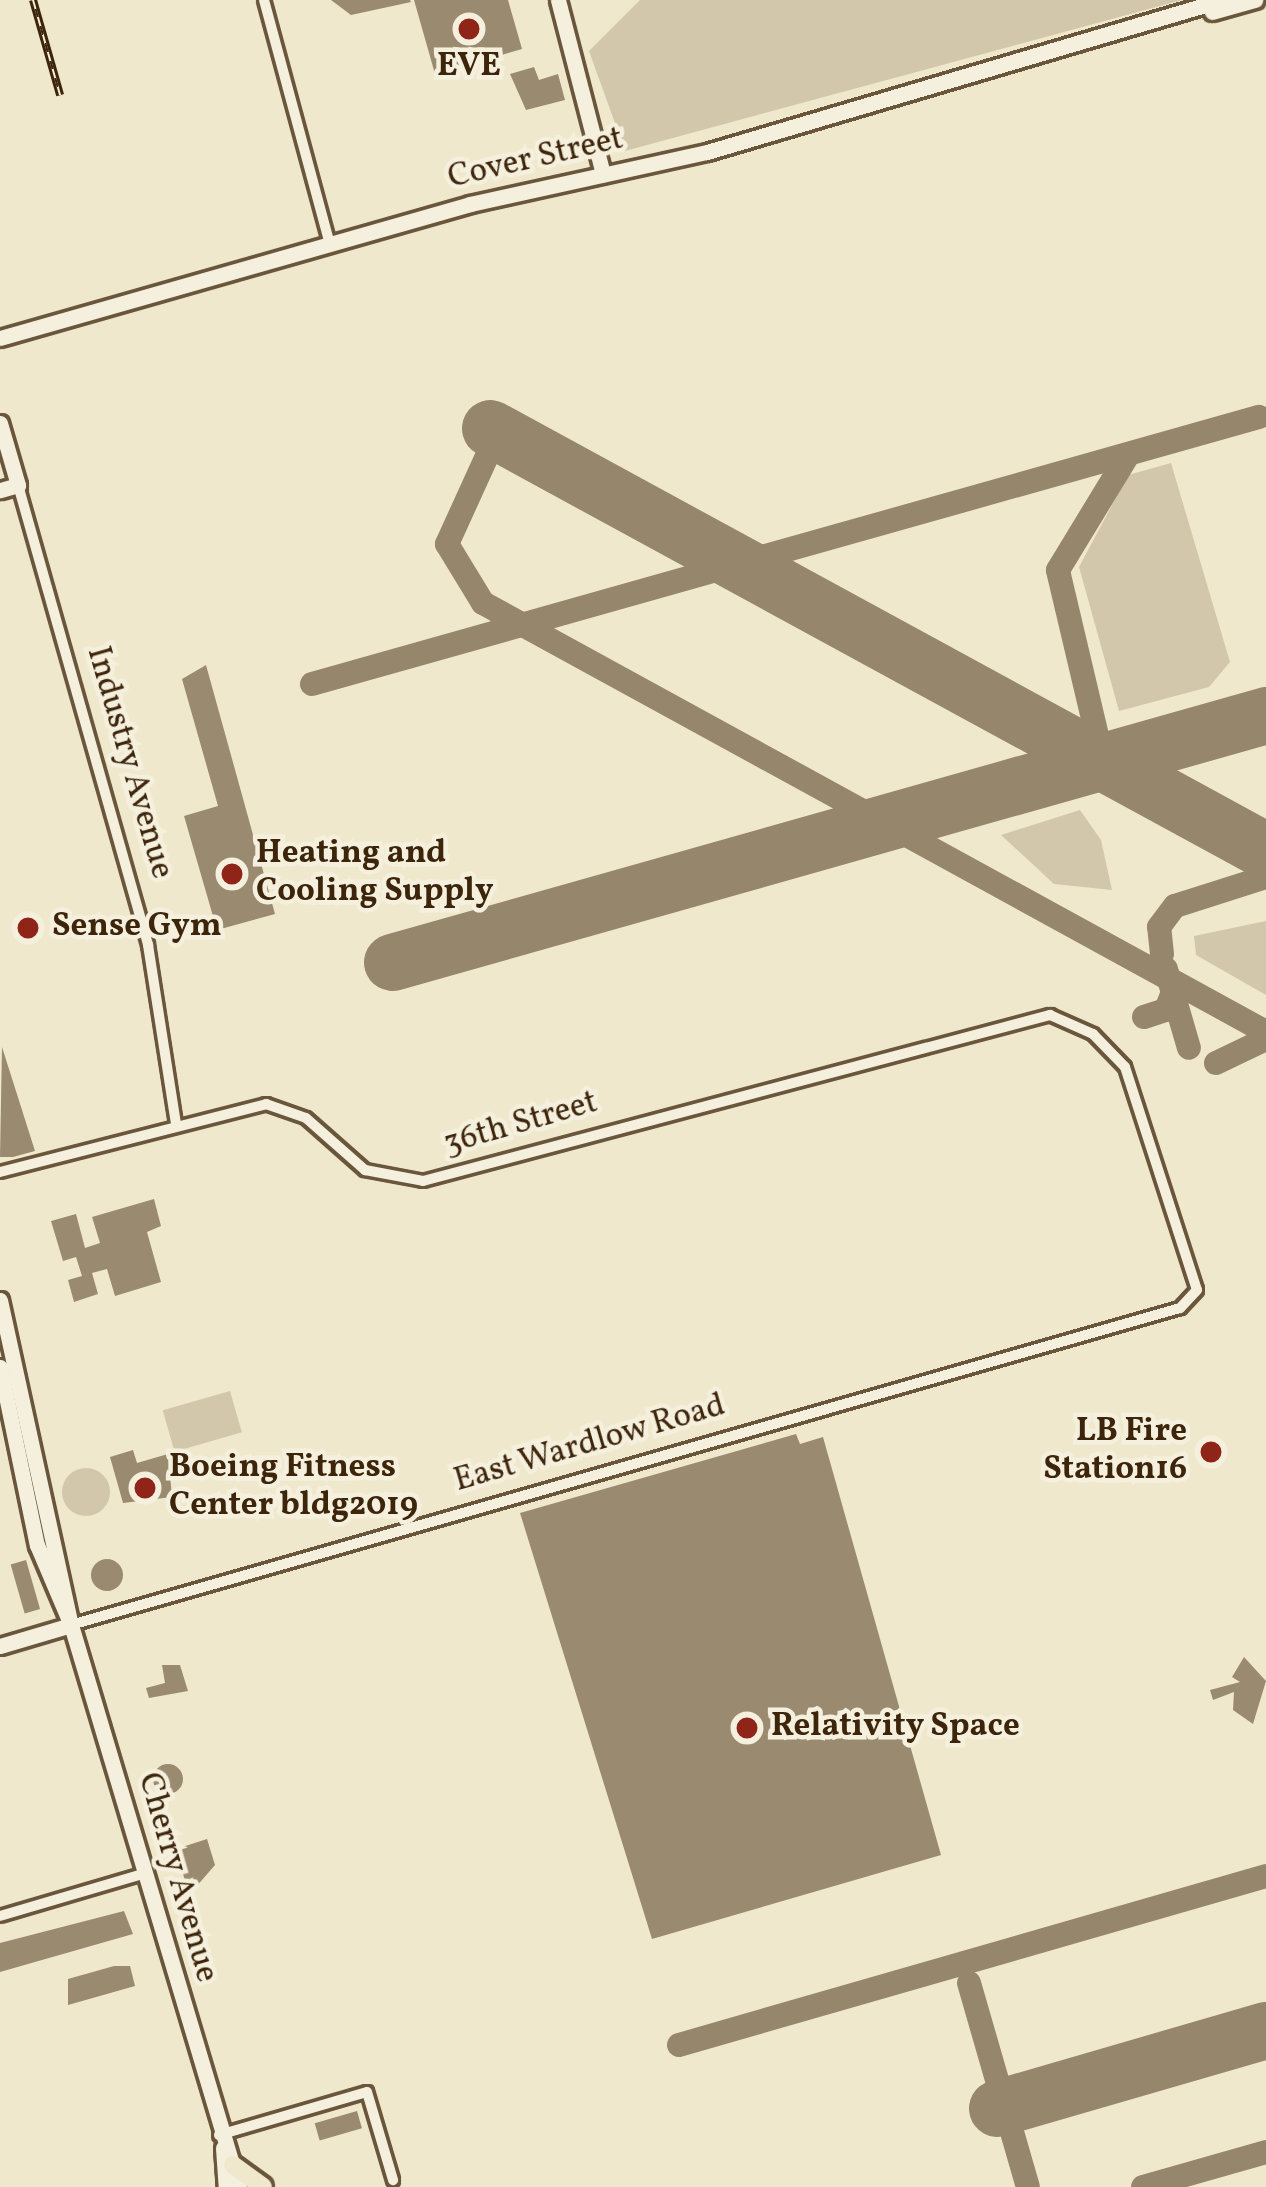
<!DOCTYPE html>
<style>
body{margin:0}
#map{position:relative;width:1266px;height:2187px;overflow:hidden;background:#f0e8cc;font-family:Vollkorn,serif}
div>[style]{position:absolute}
.green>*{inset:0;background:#d2c7ab;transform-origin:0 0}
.round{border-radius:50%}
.taxiway>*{height:24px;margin:-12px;padding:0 12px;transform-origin:12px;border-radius:12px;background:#96866c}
.runway>*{height:57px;margin:-28.5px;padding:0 28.5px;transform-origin:28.5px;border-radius:28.5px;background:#96866c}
.building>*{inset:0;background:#9a8a6f;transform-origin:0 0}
.roads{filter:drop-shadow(3px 0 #6a563b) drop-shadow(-3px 0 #6a563b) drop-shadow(0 3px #6a563b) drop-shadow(0 -3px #6a563b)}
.street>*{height:10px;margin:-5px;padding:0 5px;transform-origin:5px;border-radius:5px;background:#f5f0de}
.secondary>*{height:15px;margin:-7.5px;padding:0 7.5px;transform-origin:7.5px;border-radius:7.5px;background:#f5f0de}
.highway>*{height:18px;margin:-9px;padding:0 9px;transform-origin:9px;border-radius:9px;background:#f0e8cc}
.rail>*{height:8px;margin-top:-4px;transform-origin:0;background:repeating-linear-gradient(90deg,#f5f0de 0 9px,#3d250b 0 18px);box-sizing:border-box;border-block:3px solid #3d250b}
.dots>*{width:33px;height:33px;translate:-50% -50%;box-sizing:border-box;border:6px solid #f5f0de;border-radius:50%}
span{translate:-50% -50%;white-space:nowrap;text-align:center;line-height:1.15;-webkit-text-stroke:9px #f5f0de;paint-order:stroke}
.poi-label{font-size:33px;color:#3d250b;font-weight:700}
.left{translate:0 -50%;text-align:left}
.right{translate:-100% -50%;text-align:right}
.street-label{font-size:33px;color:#3d250b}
</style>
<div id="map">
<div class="green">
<i style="clip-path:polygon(640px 0,1182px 0,625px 151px,589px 51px)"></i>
<i style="clip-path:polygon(1171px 463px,1230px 662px,1209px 687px,1119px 711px,1079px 567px,1128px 475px)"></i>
<i style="clip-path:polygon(1080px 810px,1101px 840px,1112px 890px,1054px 884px,1001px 835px)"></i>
<i style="clip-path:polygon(1266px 921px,1266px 995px,1196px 955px,1194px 936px)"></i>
<i style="left:230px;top:1391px;width:43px;height:70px;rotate:74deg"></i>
<i class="round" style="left:62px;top:1468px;width:48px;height:48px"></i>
</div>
<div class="taxiway">
<i style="left:498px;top:432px;width:123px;rotate:114.5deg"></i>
<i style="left:447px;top:544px;width:69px;rotate:58.6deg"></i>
<i style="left:483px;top:603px;width:893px;rotate:28.72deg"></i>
<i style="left:312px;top:684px;width:984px;rotate:-15.75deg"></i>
<i style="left:1103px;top:761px;width:196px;rotate:-103.3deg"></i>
<i style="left:1058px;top:570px;width:135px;rotate:-58.7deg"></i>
<i style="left:1162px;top:954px;width:27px;rotate:-96deg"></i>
<i style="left:1159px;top:927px;width:26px;rotate:-53deg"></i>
<i style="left:1175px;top:906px;width:96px;rotate:-17.7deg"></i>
<i style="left:1166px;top:969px;width:82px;rotate:73.8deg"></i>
<i style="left:1144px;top:1017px;width:23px;rotate:-18deg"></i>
<i style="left:1166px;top:1010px;width:19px;rotate:-69deg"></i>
<i style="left:1216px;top:1063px;width:55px;rotate:-25.6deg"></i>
<i style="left:969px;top:1983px;width:212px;rotate:73.9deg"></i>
<i style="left:679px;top:2045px;width:611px;rotate:-16.06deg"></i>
<i style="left:1143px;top:2187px;width:128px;rotate:-15.9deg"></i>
</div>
<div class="runway">
<i style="left:490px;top:428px;width:884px;rotate:28.59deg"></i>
<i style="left:392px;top:962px;width:908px;rotate:-15.78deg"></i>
<i style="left:997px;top:2108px;width:280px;rotate:-16.2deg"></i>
</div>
<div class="building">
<i style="clip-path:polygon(331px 0,410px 0,411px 2px,351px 15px)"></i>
<i style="clip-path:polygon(414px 0,508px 0,522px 49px,435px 74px)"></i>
<i style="clip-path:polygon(534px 67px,539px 80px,558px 74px,565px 100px,526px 110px,510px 74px)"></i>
<i style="clip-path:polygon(206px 665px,275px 914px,217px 930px,184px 816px,218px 806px,182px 679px)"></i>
<i style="clip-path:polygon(2px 1047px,35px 1151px,13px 1157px,0 1157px)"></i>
<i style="clip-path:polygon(154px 1199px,161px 1226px,147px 1232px,161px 1282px,115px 1296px,107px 1269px,92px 1273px,98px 1294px,74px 1302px,68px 1280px,82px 1276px,76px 1257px,63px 1261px,51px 1221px,76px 1214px,85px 1248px,100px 1243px,92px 1217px)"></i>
<i style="clip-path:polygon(796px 1434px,800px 1444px,823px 1437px,941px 1855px,652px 1939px,520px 1513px)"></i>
<i style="clip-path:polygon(133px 1450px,137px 1463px,168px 1454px,172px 1497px,123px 1503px,110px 1457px)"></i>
<i class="round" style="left:91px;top:1559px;width:32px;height:32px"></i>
<i style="left:26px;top:1560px;width:51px;height:16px;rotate:74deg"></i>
<i style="clip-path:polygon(1244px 1657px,1266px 1681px,1253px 1724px,1233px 1710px,1234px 1692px,1213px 1700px,1210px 1690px,1240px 1682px,1232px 1677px)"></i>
<i style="clip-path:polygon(162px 1665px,180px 1665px,188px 1691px,149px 1698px,146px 1688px,165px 1683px)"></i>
<i class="round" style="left:153px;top:1764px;width:30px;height:30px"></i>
<i style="clip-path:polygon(207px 1839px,215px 1865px,189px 1895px,176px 1849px)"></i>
<i style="clip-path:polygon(124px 1911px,133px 1934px,0 1972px,0 1943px)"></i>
<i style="clip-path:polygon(114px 1966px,130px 1966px,135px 1986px,68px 2005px,68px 1979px)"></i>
<i style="left:357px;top:2111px;width:18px;height:44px;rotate:74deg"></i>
</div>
<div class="roads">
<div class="street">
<i style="left:264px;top:0;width:254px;rotate:74.9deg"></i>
<i style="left:18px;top:485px;width:478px;rotate:74.2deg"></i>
<i style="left:148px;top:945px;width:180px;rotate:81.1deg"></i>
<i style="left:0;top:1172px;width:275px;rotate:-14.3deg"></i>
<i style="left:266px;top:1104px;width:42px;rotate:19.3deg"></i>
<i style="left:306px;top:1118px;width:79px;rotate:41.4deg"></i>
<i style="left:365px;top:1170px;width:59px;rotate:10.7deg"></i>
<i style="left:423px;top:1181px;width:649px;rotate:-14.83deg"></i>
<i style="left:1050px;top:1015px;width:47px;rotate:23.8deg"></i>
<i style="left:1093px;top:1034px;width:46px;rotate:45.9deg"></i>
<i style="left:1125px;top:1067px;width:234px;rotate:72.1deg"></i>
<i style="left:1197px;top:1290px;width:25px;rotate:133deg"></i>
<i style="left:1180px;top:1308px;width:1153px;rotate:164.05deg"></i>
<i style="left:0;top:1916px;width:149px;rotate:-16.4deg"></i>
<i style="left:219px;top:2135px;width:154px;rotate:-16.2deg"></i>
<i style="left:367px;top:2092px;width:92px;rotate:73.5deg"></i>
</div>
<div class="secondary">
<i style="left:558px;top:0;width:180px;rotate:75.5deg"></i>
<i style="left:1212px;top:12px;width:45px;rotate:-15.6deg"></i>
<i style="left:0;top:338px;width:489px;rotate:-15.9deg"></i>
<i style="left:470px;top:204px;width:243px;rotate:-12.4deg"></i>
<i style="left:707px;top:152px;width:537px;rotate:-16.44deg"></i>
<i style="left:0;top:423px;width:65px;rotate:73.8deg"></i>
<i style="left:18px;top:485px;width:19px;rotate:164deg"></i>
<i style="left:0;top:1300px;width:333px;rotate:77.7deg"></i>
<i style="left:71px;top:1625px;width:587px;rotate:73.36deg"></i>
<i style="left:0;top:1367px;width:182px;rotate:78.3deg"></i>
<i style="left:37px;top:1545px;width:87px;rotate:67deg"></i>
<i style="left:0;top:1646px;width:74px;rotate:-16.5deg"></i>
<i style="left:223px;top:2148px;width:39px;rotate:86deg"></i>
</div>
<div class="highway">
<i style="left:233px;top:2165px;width:37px;rotate:36deg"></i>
</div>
</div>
<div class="rail">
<i style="left:33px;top:0;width:99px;rotate:74.1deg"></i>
</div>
<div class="dots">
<i style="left:469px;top:29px;background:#8f2418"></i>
<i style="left:232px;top:874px;background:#8f2418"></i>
<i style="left:28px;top:928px;background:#8f2418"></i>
<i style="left:1211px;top:1452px;background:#8f2418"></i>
<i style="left:145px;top:1488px;background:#8f2418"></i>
<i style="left:747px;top:1728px;background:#8f2418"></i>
</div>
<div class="poi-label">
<span style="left:469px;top:68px">EVE</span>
<span class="left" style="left:256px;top:874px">Heating and<br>Cooling Supply</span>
<span class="left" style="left:52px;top:928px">Sense Gym</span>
<span class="right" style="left:1187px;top:1452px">LB Fire<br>Station16</span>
<span class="left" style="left:169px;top:1488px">Boeing Fitness<br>Center bldg2019</span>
<span class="left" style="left:771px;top:1728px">Relativity Space</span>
</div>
<div class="street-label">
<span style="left:536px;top:160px;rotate:-13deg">Cover Street</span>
<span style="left:128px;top:763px;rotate:74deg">Industry Avenue</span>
<span style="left:521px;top:1125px;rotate:-16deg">36th Street</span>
<span style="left:590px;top:1445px;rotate:-16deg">East Wardlow Road</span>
<span style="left:176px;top:1878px;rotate:74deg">Cherry Avenue</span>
</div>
</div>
